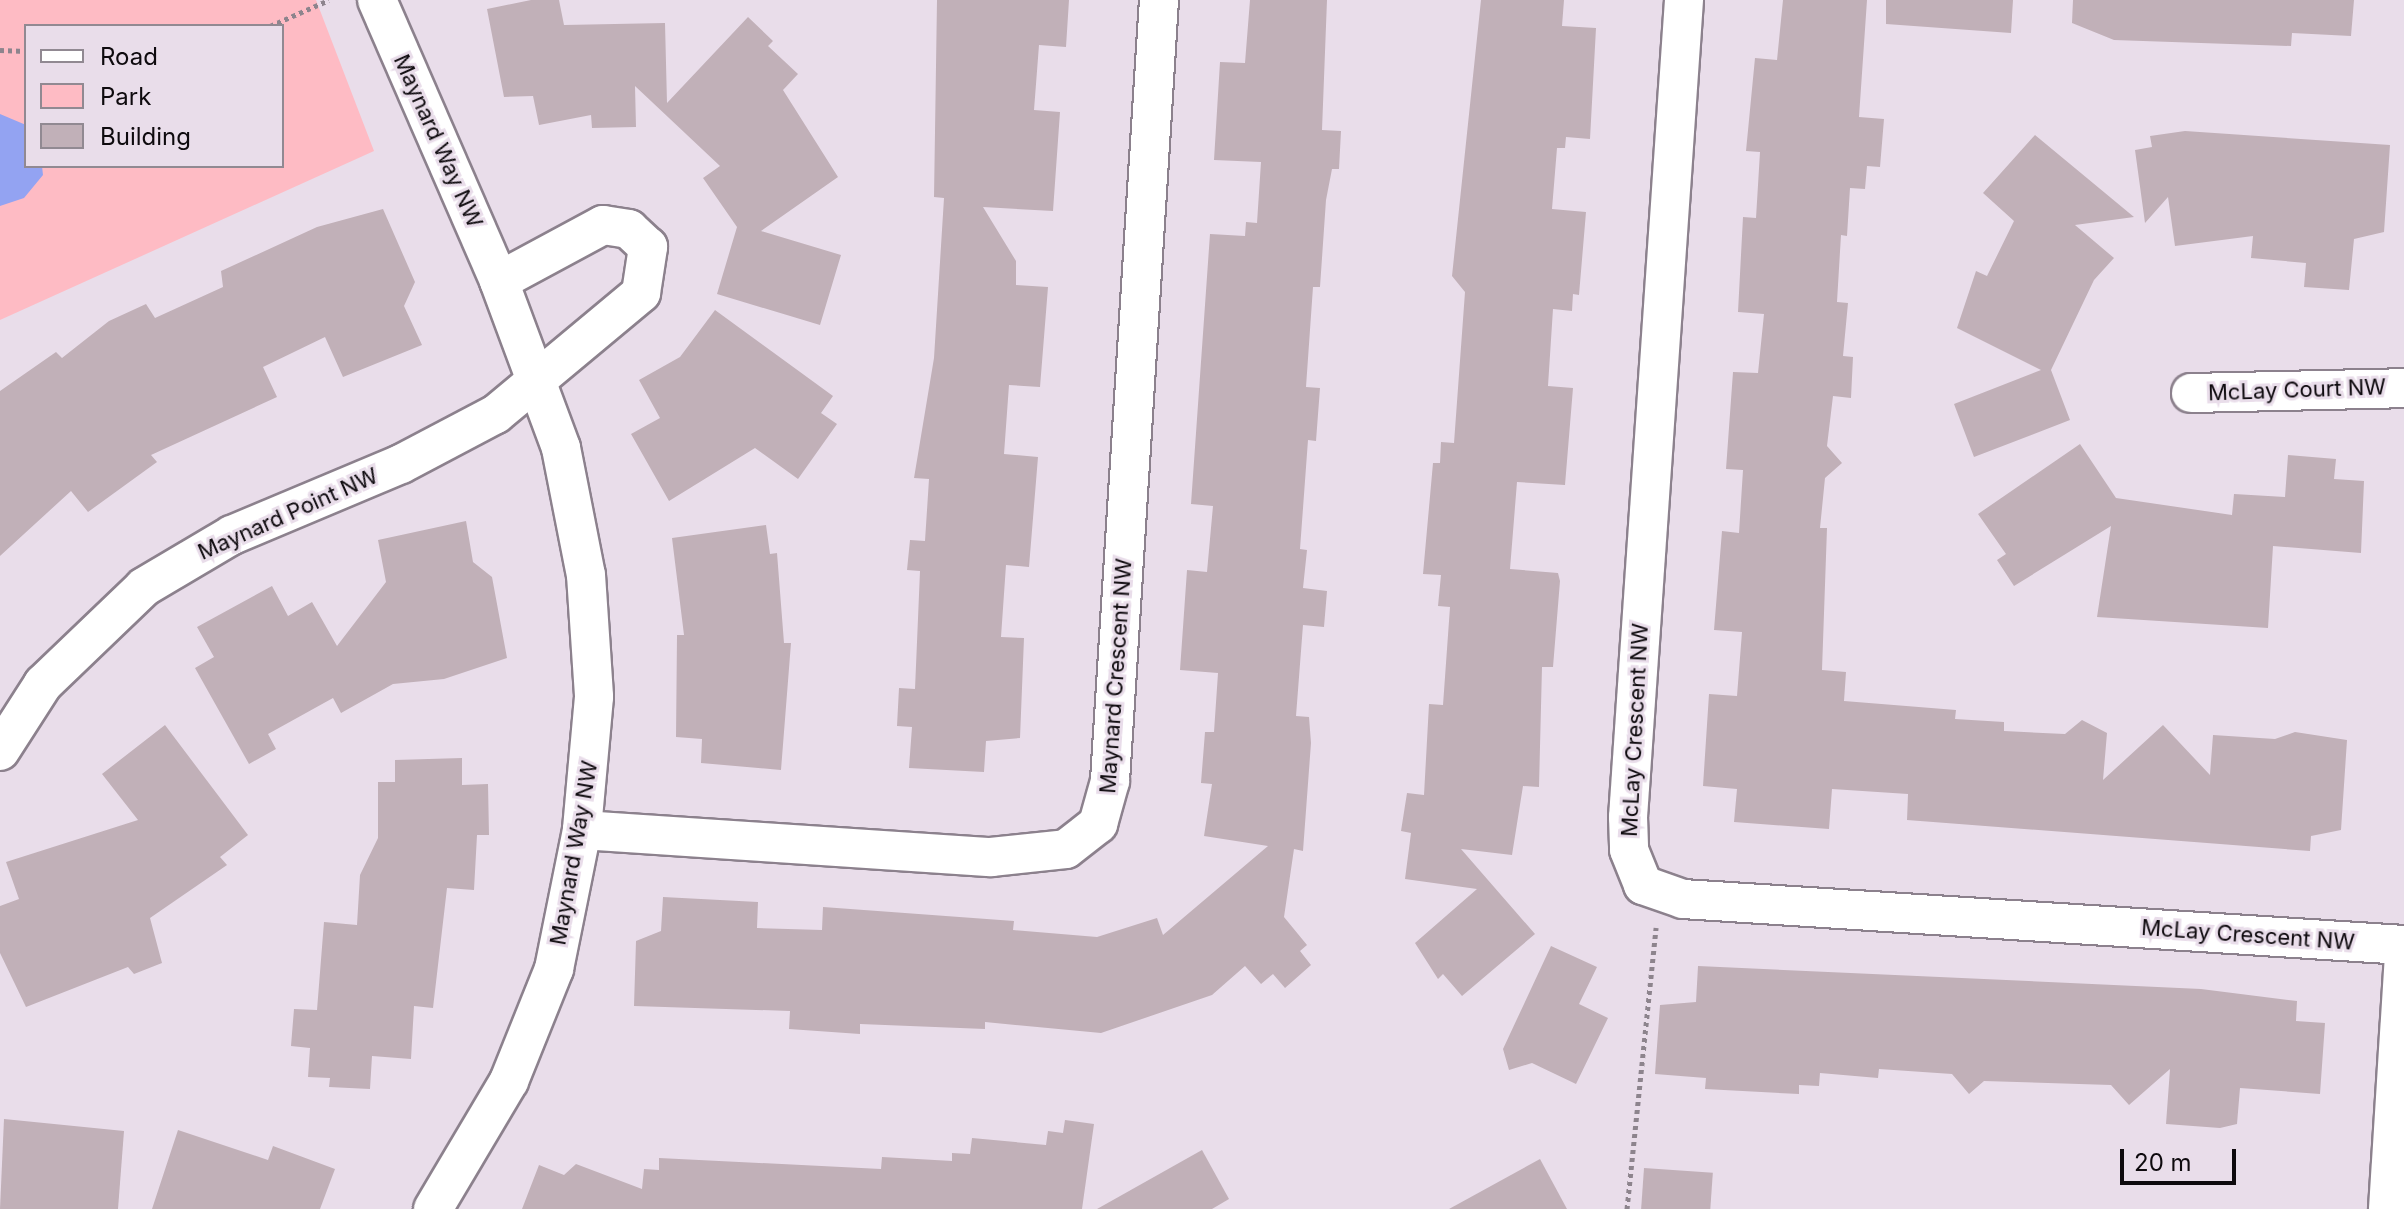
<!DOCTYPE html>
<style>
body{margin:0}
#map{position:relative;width:2404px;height:1209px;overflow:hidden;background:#e9ddea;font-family:Inter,sans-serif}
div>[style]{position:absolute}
.green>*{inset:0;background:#febbc4}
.water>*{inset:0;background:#93a3f2}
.building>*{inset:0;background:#c1b0b8;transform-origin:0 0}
.path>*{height:5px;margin-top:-2.5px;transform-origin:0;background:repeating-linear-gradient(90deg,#8d848d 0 4px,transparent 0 8px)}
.roads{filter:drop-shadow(2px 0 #8c818d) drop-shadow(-2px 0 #8c818d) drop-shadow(0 2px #8c818d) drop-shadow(0 -2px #8c818d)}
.minor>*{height:38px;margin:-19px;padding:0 19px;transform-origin:19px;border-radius:19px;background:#fff}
span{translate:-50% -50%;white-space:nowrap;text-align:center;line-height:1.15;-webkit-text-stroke:6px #e9ddea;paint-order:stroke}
.street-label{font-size:22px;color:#0e0a0e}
.legend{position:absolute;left:24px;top:24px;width:260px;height:144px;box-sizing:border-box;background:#e9ddea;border:2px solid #918992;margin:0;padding:10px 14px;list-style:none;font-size:24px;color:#0e0a0e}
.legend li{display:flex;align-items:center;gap:16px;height:40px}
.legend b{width:40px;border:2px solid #918992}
.scale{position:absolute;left:2120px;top:1149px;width:116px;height:36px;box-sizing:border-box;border:4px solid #0e0a0e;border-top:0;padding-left:10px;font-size:24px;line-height:28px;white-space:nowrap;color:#0e0a0e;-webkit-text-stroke:6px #e9ddea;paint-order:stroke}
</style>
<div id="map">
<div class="green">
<i style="clip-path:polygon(evenodd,0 0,316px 0,374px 151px,0 320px,0 0,26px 26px,282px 26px,282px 166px,26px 166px,26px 26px)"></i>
</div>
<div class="water">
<i style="clip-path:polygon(0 114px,26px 125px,26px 166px,42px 166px,43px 175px,24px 198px,0 206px)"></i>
</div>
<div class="building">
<i style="clip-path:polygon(531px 0,559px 0,564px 25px,665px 23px,667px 103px,748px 17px,773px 41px,768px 46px,798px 74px,783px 90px,838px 177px,761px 231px,841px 255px,820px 325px,717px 294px,737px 227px,703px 178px,720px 166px,635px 86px,636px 127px,592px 128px,591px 115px,539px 125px,533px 96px,504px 97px,487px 9px)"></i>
<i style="clip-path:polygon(937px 0,1069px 0,1066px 47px,1039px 45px,1034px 110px,1060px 112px,1053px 211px,983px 207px,1016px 261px,1016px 285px,1048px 287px,1040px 387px,1009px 385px,1004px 454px,1038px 457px,1029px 567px,1006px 565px,1001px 637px,1024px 638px,1020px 738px,986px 741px,984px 772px,909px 768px,912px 727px,897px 726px,899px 688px,915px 689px,920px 571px,907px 570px,910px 540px,925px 541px,929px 479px,914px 478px,934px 358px,944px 198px,934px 197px)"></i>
<i style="clip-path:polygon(1250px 0,1327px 0,1322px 130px,1341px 131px,1339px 169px,1332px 169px,1326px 200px,1320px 287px,1313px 287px,1306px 387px,1320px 388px,1316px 441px,1308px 440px,1300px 549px,1307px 550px,1303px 588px,1327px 591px,1324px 627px,1303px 625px,1296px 716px,1309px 717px,1311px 743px,1303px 851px,1294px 849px,1284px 917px,1307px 945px,1300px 951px,1311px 965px,1285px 988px,1273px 974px,1261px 984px,1245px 966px,1212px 995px,1101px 1033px,985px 1022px,985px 1029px,860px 1024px,860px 1034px,789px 1029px,790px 1011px,634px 1006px,636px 941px,661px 931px,663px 897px,758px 902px,757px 928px,822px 930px,823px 907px,1014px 921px,1013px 930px,1097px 937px,1157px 918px,1163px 935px,1268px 846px,1204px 836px,1212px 784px,1201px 783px,1205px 732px,1214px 732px,1218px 673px,1180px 670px,1187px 570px,1207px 572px,1213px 506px,1191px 504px,1210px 234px,1245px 236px,1246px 222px,1257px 223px,1261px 162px,1214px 160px,1220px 62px,1245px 63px)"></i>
<i style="clip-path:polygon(1481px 0,1564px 0,1562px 26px,1596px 28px,1590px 139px,1566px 137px,1565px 148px,1557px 148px,1552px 209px,1586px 212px,1579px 295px,1573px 294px,1572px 311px,1553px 309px,1548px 386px,1573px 388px,1565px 485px,1517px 482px,1510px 569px,1558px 573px,1560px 581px,1553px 667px,1542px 667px,1539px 787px,1523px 786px,1512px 855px,1461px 849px,1535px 934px,1462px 996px,1443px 974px,1438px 979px,1415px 943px,1477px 889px,1405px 879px,1411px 833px,1401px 831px,1407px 793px,1424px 795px,1429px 704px,1443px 705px,1450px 607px,1438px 606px,1441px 575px,1423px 574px,1433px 463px,1440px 463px,1441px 442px,1454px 443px,1465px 292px,1452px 276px)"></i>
<i style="clip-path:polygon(1783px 0,1867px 0,1859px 117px,1884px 119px,1880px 167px,1867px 166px,1865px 189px,1850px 188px,1847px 236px,1841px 235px,1837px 302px,1848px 303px,1843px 356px,1853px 357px,1851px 398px,1833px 396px,1827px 446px,1842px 463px,1825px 478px,1820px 528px,1827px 528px,1822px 670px,1846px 672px,1844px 701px,1956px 710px,1955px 719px,2004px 722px,2004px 731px,2065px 734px,2082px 720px,2107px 733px,2103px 780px,2163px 725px,2210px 775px,2213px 735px,2275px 739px,2295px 732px,2347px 740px,2341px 830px,2311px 836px,2310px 851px,1907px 820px,1908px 794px,1832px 789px,1829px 829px,1734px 822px,1737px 789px,1703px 786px,1709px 694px,1737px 696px,1742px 632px,1714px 630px,1722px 531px,1739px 533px,1743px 470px,1726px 469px,1733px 372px,1758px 373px,1764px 314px,1738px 312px,1743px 217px,1756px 218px,1760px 152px,1746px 151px,1755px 58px,1777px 60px)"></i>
<i style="clip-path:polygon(1886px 0,2013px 0,2011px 33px,1886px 24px)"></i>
<i style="clip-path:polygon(2073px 0,2354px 0,2351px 36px,2292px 33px,2291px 46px,2114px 40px,2072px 23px)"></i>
<i style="clip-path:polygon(2185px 131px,2390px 145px,2384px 232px,2354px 239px,2349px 290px,2304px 287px,2306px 263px,2251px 258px,2253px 236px,2175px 246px,2168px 197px,2145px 223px,2135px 150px,2152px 147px,2150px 136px)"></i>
<i style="clip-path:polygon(2035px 135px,2134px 217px,2075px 225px,2114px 258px,2094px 280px,2051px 370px,2070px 420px,1974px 457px,1954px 404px,2041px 370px,1957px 328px,1976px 271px,1987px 276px,2014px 221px,1983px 193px)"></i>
<i style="clip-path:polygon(383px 209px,415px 282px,404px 306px,422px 345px,343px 377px,325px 337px,263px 367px,277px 397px,151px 455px,157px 462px,88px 512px,71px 491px,0 556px,0 391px,56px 352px,62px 358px,109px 321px,146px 304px,155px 318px,223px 287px,221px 271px,317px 227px)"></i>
<i style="clip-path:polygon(715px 310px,833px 396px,821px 413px,837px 424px,798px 479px,755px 448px,669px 501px,631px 434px,660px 418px,639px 380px,680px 357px)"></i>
<i style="clip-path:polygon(2080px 444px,2116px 498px,2232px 515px,2234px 494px,2285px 497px,2288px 455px,2336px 459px,2334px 479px,2364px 481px,2361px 553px,2273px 546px,2268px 628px,2097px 617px,2111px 526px,2014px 586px,1997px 560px,2006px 554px,1978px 514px)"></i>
<i style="clip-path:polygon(466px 521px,473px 562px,492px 577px,507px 658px,444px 679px,393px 684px,341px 713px,333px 698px,268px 734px,276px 749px,249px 764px,195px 668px,214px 657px,197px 627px,272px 586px,288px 616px,312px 602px,337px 646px,386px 582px,378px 540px)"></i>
<i style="clip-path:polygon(766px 525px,770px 554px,777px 553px,784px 643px,791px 643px,781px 770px,701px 763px,702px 739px,676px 737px,677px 635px,684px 635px,672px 538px)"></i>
<i style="clip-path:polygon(165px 725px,248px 835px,220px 857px,227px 865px,150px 918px,162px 963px,134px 974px,128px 967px,26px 1007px,0 953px,0 906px,19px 899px,6px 862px,138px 820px,102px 774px)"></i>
<i style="clip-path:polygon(462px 758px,462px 785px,488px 784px,489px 835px,477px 835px,474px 890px,447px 888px,433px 1008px,414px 1006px,411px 1059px,372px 1056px,370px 1089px,329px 1087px,330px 1078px,308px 1077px,310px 1048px,291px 1046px,294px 1009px,317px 1010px,324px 922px,357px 925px,360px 875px,378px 838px,378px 782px,395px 782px,395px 760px)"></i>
<i style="clip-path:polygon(1551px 946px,1597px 967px,1579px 1004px,1608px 1018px,1576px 1084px,1532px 1063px,1509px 1070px,1503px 1049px)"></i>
<i style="clip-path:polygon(1698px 966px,2201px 989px,2297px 1001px,2296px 1021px,2325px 1023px,2320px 1094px,2240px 1088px,2237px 1124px,2220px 1128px,2166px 1124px,2170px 1069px,2129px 1105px,2111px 1085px,1984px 1081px,1969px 1094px,1952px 1074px,1879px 1069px,1878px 1078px,1820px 1073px,1819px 1086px,1799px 1085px,1799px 1094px,1705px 1089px,1706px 1078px,1655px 1074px,1660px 1005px,1696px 1002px)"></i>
<i style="clip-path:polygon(4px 1119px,124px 1131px,118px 1209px,0 1209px)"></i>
<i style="clip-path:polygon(1065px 1120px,1094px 1124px,1082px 1209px,522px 1209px,539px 1165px,564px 1175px,576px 1164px,642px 1189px,644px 1169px,659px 1170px,659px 1158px,881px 1169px,882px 1157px,952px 1161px,952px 1153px,970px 1154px,972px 1138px,1046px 1145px,1048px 1131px,1063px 1133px)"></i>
<i style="clip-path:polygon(178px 1130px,268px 1160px,273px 1146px,335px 1169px,320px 1209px,152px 1209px)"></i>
<i style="clip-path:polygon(1202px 1150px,1229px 1199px,1212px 1209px,1097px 1209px)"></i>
<i style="clip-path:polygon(1540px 1159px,1567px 1209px,1449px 1209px)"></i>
<i style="left:1644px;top:1168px;width:69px;height:41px;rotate:4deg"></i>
</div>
<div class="path">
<i style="left:270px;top:26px;width:64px;rotate:-23.8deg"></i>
<i style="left:0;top:50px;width:26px;rotate:2deg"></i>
<i style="left:1627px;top:1209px;width:283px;rotate:-84.1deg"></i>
</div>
<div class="roads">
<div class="minor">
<i style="left:377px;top:0;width:306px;rotate:66.5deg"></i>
<i style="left:499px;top:281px;width:178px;rotate:69.6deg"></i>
<i style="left:561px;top:448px;width:129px;rotate:78.9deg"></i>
<i style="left:586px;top:575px;width:122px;rotate:86.2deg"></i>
<i style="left:594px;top:697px;width:134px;rotate:95.2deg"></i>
<i style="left:582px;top:830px;width:142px;rotate:101.4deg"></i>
<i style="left:554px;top:969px;width:121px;rotate:111.9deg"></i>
<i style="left:509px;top:1081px;width:149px;rotate:120.7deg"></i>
<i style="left:1684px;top:0;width:819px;rotate:93.92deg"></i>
<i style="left:1628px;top:817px;width:33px;rotate:88deg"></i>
<i style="left:1629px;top:850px;width:38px;rotate:68deg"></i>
<i style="left:1643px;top:885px;width:42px;rotate:19.3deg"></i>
<i style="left:1683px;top:899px;width:722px;rotate:3.65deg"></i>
<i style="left:2191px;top:393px;width:213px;rotate:-1.3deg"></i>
<i style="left:0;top:751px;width:80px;rotate:-57.3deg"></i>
<i style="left:43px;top:684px;width:140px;rotate:-43.8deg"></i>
<i style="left:144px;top:587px;width:102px;rotate:-30.6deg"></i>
<i style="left:232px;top:535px;width:183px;rotate:-22.8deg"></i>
<i style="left:401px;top:464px;width:107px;rotate:-27.8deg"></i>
<i style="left:496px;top:414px;width:189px;rotate:-39.8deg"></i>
<i style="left:641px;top:293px;width:47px;rotate:-81.3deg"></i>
<i style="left:648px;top:247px;width:26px;rotate:-137deg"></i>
<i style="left:629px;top:229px;width:26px;rotate:-171deg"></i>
<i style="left:603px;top:225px;width:118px;rotate:151.7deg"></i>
<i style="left:582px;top:830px;width:410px;rotate:3.8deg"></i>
<i style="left:991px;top:857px;width:75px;rotate:-6.1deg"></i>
<i style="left:1066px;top:849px;width:41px;rotate:-38deg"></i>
<i style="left:1098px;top:824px;width:45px;rotate:-74.4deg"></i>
<i style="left:1110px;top:781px;width:783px;rotate:-86.41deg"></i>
<i style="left:2388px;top:1209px;width:255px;rotate:-86.4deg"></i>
</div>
</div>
<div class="street-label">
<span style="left:438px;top:141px;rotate:66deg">Maynard Way NW</span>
<span style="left:2297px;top:390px;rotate:-2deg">McLay Court NW</span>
<span style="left:288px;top:514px;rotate:-24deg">Maynard Point NW</span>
<span style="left:1116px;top:676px;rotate:-86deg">Maynard Crescent NW</span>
<span style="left:1635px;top:730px;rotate:-87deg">McLay Crescent NW</span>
<span style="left:574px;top:853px;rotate:-80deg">Maynard Way NW</span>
<span style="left:2248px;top:935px;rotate:4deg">McLay Crescent NW</span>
</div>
<ul class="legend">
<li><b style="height:10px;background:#fff"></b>Road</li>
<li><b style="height:22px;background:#febbc4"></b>Park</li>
<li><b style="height:22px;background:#c1b0b8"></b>Building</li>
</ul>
<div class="scale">20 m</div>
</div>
